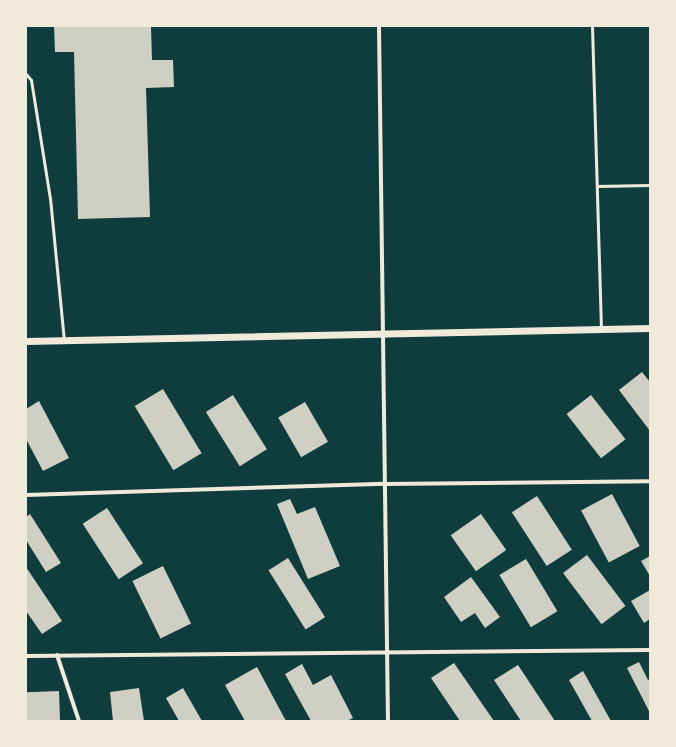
<!DOCTYPE html>
<style>
body{margin:0}
#map{position:relative;width:676px;height:747px;overflow:hidden;background:#0f3d3e;font-family:Lato,sans-serif}
div>[style]{position:absolute}
.building>*{inset:0;background:#cfcfc3;transform-origin:0 0}
.service>*{height:3px;margin:-1.5px;padding:0 1.5px;transform-origin:1.5px;border-radius:1.5px;background:#f1e9da}
.minor>*{height:4px;margin:-2px;padding:0 2px;transform-origin:2px;border-radius:2px;background:#f1e9da}
.tertiary>*{height:7px;margin:-3.5px;padding:0 3.5px;transform-origin:3.5px;border-radius:3.5px;background:#f1e9da}
span{translate:-50% -50%;white-space:nowrap;text-align:center;line-height:1.15;-webkit-text-stroke:3px #f1e9da;paint-order:stroke}
.frame{position:absolute;inset:0;border:27px solid #f1e9da;pointer-events:none}
</style>
<div id="map">
<div class="building">
<i style="clip-path:polygon(54px 26px,151px 26px,152px 60px,173px 60px,174px 87px,146px 88px,150px 217px,78px 219px,74px 52px,55px 52px)"></i>
<i style="clip-path:polygon(642px 372px,650px 382px,650px 431px,619px 390px)"></i>
<i style="left:163px;top:389px;width:75px;height:33px;rotate:59deg"></i>
<i style="left:233px;top:395px;width:64px;height:32px;rotate:58deg"></i>
<i style="left:591px;top:395px;width:56px;height:31px;rotate:52deg"></i>
<i style="clip-path:polygon(39px 401px,69px 458px,43px 471px,26px 439px,26px 409px)"></i>
<i style="left:305px;top:402px;width:46px;height:31px;rotate:60deg"></i>
<i style="left:612px;top:494px;width:59px;height:35px;rotate:62deg"></i>
<i style="left:537px;top:496px;width:64px;height:30px;rotate:57deg"></i>
<i style="clip-path:polygon(290px 499px,297px 514px,315px 507px,340px 566px,308px 579px,277px 504px)"></i>
<i style="left:107px;top:508px;width:66px;height:29px;rotate:57deg"></i>
<i style="clip-path:polygon(30px 514px,61px 563px,46px 572px,26px 540px,26px 517px)"></i>
<i style="left:481px;top:514px;width:44px;height:37px;rotate:55deg"></i>
<i style="left:587px;top:555px;width:64px;height:30px;rotate:53deg"></i>
<i style="clip-path:polygon(650px 556px,650px 576px,641px 561px)"></i>
<i style="left:288px;top:558px;width:70px;height:23px;rotate:58deg"></i>
<i style="left:526px;top:559px;width:61px;height:31px;rotate:59deg"></i>
<i style="left:163px;top:566px;width:64px;height:34px;rotate:64deg"></i>
<i style="clip-path:polygon(26px 567px,62px 621px,42px 634px,26px 611px)"></i>
<i style="clip-path:polygon(471px 577px,500px 617px,485px 628px,475px 613px,461px 622px,444px 597px)"></i>
<i style="clip-path:polygon(650px 590px,650px 619px,644px 623px,631px 601px)"></i>
<i style="clip-path:polygon(639px 662px,648px 680px,650px 679px,650px 713px,627px 668px)"></i>
<i style="clip-path:polygon(454px 663px,494px 721px,460px 721px,431px 678px)"></i>
<i style="clip-path:polygon(302px 664px,313px 685px,331px 675px,353px 718px,347px 721px,311px 721px,285px 674px)"></i>
<i style="clip-path:polygon(518px 665px,555px 721px,521px 721px,494px 680px)"></i>
<i style="clip-path:polygon(257px 667px,286px 721px,245px 721px,225px 685px)"></i>
<i style="clip-path:polygon(583px 671px,611px 721px,592px 721px,569px 680px)"></i>
<i style="clip-path:polygon(139px 688px,144px 721px,113px 721px,110px 692px)"></i>
<i style="clip-path:polygon(183px 688px,202px 721px,179px 721px,166px 698px)"></i>
<i style="left:59px;top:691px;width:30px;height:33px;rotate:88deg"></i>
</div>
<div class="service">
<i style="left:592px;top:26px;width:302px;rotate:88.3deg"></i>
<i style="left:26px;top:74px;width:8px;rotate:50deg"></i>
<i style="left:31px;top:80px;width:120px;rotate:80.9deg"></i>
<i style="left:50px;top:198px;width:143px;rotate:84.4deg"></i>
<i style="left:597px;top:186px;width:53px;rotate:-1.1deg"></i>
</div>
<div class="minor">
<i style="left:379px;top:26px;width:695px;rotate:89.26deg"></i>
<i style="left:26px;top:495px;width:359px;rotate:-1.8deg"></i>
<i style="left:385px;top:484px;width:265px;rotate:-0.6deg"></i>
<i style="left:57px;top:655px;width:70px;rotate:71.6deg"></i>
<i style="left:26px;top:656px;width:624px;rotate:-0.55deg"></i>
</div>
<div class="tertiary">
<i style="left:26px;top:341px;width:624px;rotate:-1.19deg"></i>
</div>
<div class="frame"></div>
</div>
